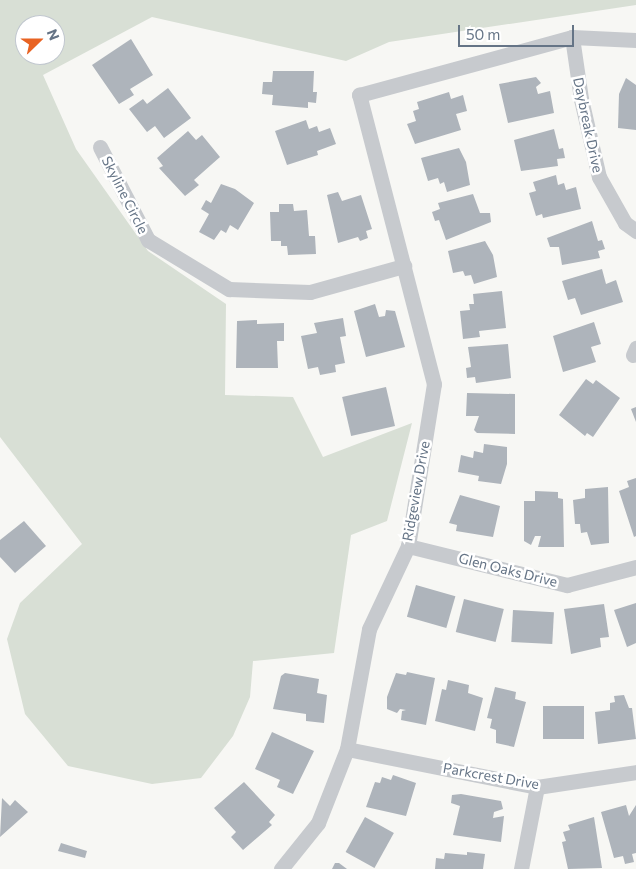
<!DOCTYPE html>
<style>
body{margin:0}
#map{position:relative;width:636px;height:869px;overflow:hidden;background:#f7f7f4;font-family:Commissioner,sans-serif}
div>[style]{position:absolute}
.green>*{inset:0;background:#d8dfd5}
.building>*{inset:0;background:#aeb4bb;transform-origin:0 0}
.street>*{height:15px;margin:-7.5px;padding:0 7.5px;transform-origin:7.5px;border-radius:7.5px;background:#c7cace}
span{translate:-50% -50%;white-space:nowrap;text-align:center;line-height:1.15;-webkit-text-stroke:5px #fff;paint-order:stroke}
.street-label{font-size:14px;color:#657486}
.north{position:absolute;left:15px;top:15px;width:50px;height:50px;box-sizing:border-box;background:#fff;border:1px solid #c1c7cf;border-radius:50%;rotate:68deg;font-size:14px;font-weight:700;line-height:20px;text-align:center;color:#657486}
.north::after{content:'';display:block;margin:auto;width:18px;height:22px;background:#e86323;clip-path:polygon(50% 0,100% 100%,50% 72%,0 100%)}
.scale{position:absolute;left:458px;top:25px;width:116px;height:22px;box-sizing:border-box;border:2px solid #657486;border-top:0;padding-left:6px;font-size:15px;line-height:18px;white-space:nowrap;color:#657486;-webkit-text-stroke:4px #fff;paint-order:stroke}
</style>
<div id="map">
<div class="green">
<i style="clip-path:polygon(evenodd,0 0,636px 0,636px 5px,389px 42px,346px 61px,152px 17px,43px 75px,76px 149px,148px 251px,226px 304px,225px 395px,293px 397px,323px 457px,412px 423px,387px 521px,351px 535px,334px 653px,253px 661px,250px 697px,233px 736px,201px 778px,152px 784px,68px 766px,25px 714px,7px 639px,20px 603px,82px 544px,0 437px,0 0,25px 25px,55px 25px,55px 55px,25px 55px,25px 25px)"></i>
</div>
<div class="building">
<i style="clip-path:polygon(131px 39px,153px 75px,130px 89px,134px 95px,119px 104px,92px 65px)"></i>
<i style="clip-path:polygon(273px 71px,314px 71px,313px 92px,317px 92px,316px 103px,308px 102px,308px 108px,272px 105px,273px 95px,262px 94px,263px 82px,272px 82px)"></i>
<i style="clip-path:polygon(536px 77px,541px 83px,536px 87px,538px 94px,550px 91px,554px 113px,508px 123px,499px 84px)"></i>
<i style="clip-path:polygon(626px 78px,636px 85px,636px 130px,618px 128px,619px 94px)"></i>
<i style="clip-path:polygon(168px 88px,191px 118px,164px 138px,155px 126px,147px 132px,129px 109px,143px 99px,147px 104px)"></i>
<i style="clip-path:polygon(449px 92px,451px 99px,463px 95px,467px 111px,456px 114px,461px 130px,415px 144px,407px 124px,416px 121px,413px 111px,419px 109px,417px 102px)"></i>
<i style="clip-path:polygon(306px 120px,309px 129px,317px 126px,319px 132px,330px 128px,336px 144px,317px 151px,318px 155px,287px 165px,275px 131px)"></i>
<i style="clip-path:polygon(554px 129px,559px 149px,563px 148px,565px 158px,557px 159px,558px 166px,521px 171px,514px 140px)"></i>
<i style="clip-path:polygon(188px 131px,196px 140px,202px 135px,220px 157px,194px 180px,199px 185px,185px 196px,159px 168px,163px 166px,157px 158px)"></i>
<i style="clip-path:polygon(459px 148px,466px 162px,470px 185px,447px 192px,444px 182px,440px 184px,438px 178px,428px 181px,421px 158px)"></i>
<i style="clip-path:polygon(556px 175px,558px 185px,564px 183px,566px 190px,576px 187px,581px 209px,543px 218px,542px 214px,536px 216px,529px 193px,536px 191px,533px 182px)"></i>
<i style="clip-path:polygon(221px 184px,235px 189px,254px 203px,238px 230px,230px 225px,226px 233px,221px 230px,214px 240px,199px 232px,209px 214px,201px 209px,206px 200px,211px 203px)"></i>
<i style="clip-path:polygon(338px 192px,342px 201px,361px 195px,372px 229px,366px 231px,368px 238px,360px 241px,358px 237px,338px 243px,327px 195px)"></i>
<i style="clip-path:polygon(473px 194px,480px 213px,490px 213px,491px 222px,446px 240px,439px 220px,435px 221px,432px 212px,440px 209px,438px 203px)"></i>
<i style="clip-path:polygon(279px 204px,293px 204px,294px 211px,307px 210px,309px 236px,315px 236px,316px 254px,288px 255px,287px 246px,281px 246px,281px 241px,271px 241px,270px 212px,279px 212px)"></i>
<i style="clip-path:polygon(592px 221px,598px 241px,602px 240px,605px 249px,598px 251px,600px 258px,562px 265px,559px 247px,550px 247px,547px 238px)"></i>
<i style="clip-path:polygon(485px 241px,493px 255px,497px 277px,474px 284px,471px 275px,465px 276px,463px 271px,453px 273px,448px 251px)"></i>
<i style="clip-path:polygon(602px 269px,606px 284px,616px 280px,623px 302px,581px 315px,575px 298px,568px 300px,562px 281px)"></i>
<i style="clip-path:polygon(502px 291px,506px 328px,479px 331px,480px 337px,463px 339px,460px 311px,470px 310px,469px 304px,474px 304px,473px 294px)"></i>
<i style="clip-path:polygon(375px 304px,379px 317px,385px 316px,386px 310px,395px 311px,405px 347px,366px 357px,354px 311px)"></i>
<i style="clip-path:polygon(343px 318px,346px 336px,340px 337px,345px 363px,335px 365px,336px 372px,320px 375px,318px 367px,308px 369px,301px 336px,317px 333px,314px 323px)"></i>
<i style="clip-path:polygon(257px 320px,257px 324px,284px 323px,284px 341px,277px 341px,278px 368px,236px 368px,237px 321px)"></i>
<i style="clip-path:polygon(594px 322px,601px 344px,591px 347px,596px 362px,563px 372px,553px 336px)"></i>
<i style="clip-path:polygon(508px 344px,511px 378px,476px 383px,475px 377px,467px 378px,466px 368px,471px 367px,468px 347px)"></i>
<i style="clip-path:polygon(586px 379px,593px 384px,596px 380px,620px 398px,593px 437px,587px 433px,585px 436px,559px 415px)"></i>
<i style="left:386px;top:387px;width:40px;height:45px;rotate:77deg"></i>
<i style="clip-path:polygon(467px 393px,515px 394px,515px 434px,477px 433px,474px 430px,479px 416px,466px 416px)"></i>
<i style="clip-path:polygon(636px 407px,636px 422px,631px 409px)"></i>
<i style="clip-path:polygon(484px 444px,507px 447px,507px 464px,501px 484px,478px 481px,479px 476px,458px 472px,461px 455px,473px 458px,474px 451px,483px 453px)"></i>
<i style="clip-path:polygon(636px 478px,636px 536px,634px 537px,619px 491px,629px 487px,627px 481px)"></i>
<i style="clip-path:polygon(608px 487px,609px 543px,591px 545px,587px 532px,581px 533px,580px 524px,575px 524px,573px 500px,585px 498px,585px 489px)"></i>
<i style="clip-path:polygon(535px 491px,558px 492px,558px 498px,563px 499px,564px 547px,538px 547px,541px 536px,535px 536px,531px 545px,524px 541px,524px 501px,535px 501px)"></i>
<i style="clip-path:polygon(460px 495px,500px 506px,493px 537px,456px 531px,457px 525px,449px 523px)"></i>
<i style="clip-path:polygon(24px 521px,46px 546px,15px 573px,0 557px,0 540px)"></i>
<i style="left:416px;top:585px;width:41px;height:33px;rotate:16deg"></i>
<i style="left:464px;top:599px;width:41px;height:34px;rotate:14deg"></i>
<i style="clip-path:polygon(636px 603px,636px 643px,627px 647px,614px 610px)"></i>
<i style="clip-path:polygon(604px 604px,609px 637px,600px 638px,601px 647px,571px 654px,564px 609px)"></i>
<i style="left:513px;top:610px;width:41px;height:32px;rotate:3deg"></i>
<i style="clip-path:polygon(407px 672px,435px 678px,426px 725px,401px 720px,402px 711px,406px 710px,400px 709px,397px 713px,387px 709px,387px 697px,396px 673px,406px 675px)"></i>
<i style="clip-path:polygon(285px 673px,319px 679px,317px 693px,327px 695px,324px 723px,306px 721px,306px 714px,273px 709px,281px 676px)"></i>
<i style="clip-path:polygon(448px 680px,469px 685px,468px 693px,483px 698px,475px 731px,435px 721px,442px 689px,446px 690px)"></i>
<i style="clip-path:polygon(495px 687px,516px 692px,515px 699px,526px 702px,514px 747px,496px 743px,496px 730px,490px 728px,492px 719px,487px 718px)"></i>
<i style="clip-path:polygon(624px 695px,629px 708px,632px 708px,636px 739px,598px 744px,595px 712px,610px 710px,610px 703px,615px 702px,614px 696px)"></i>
<i style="left:543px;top:706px;width:41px;height:33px"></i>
<i style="clip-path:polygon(272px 732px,314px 751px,293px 794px,277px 787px,280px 780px,255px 769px)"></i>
<i style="clip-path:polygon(393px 775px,416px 783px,406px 816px,366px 807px,375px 782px,380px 783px,382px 777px,391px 780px)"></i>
<i style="clip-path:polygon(244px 782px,275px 815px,269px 822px,272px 825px,243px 850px,231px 837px,236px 832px,214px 808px)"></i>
<i style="clip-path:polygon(461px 794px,501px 801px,503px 809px,494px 812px,493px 818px,504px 816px,501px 842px,453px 835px,460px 806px,451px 803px,452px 795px)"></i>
<i style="clip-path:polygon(2px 798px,10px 806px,15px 800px,28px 812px,0 837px)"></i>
<i style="clip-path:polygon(626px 805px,629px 816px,636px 805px,636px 853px,632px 854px,634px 862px,625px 864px,623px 856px,614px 858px,601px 812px)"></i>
<i style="left:365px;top:817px;width:33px;height:40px;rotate:29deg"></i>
<i style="clip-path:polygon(594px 817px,602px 868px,568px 869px,562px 842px,566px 841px,563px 832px,570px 830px,568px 825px)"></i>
<i style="clip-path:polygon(61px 843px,87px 851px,85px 858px,58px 851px)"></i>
<i style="clip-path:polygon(467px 852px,485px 854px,483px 869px,435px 869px,436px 858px,444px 859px,445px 853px,467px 855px)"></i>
<i style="clip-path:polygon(335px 863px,339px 863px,347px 869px,332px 869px)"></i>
</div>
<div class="street">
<i style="left:572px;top:37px;width:63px;rotate:81.7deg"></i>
<i style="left:581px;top:99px;width:80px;rotate:77deg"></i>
<i style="left:599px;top:177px;width:53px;rotate:60.5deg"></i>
<i style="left:625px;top:223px;width:14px;rotate:36deg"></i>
<i style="left:100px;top:147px;width:105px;rotate:62.7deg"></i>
<i style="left:148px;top:240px;width:95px;rotate:31.2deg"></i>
<i style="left:229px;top:289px;width:81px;rotate:2.1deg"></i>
<i style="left:310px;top:292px;width:98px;rotate:-15.5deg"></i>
<i style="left:633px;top:355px;width:8px;rotate:-67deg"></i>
<i style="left:408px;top:546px;width:164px;rotate:13.8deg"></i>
<i style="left:567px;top:585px;width:71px;rotate:-14.6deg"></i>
<i style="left:347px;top:749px;width:194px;rotate:11.3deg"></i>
<i style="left:537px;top:787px;width:100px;rotate:-8.6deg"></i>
<i style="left:281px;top:869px;width:59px;rotate:-51.2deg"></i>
<i style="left:318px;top:823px;width:79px;rotate:-68.6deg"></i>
<i style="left:347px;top:749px;width:122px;rotate:-79.6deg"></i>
<i style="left:369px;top:629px;width:92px;rotate:-64.8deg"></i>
<i style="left:408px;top:546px;width:164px;rotate:-80.9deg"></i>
<i style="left:434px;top:384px;width:299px;rotate:-104.5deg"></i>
<i style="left:359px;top:95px;width:221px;rotate:-15.2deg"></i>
<i style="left:572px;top:37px;width:64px;rotate:2.7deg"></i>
<i style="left:521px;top:869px;width:84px;rotate:-79deg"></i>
</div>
<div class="street-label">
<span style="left:588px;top:125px;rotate:78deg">Daybreak Drive</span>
<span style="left:125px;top:195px;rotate:63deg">Skyline Circle</span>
<span style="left:416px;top:491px;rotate:-80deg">Ridgeview Drive</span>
<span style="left:508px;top:570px;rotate:14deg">Glen Oaks Drive</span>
<span style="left:491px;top:776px;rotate:10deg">Parkcrest Drive</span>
</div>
<div class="north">N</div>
<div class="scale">50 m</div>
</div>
